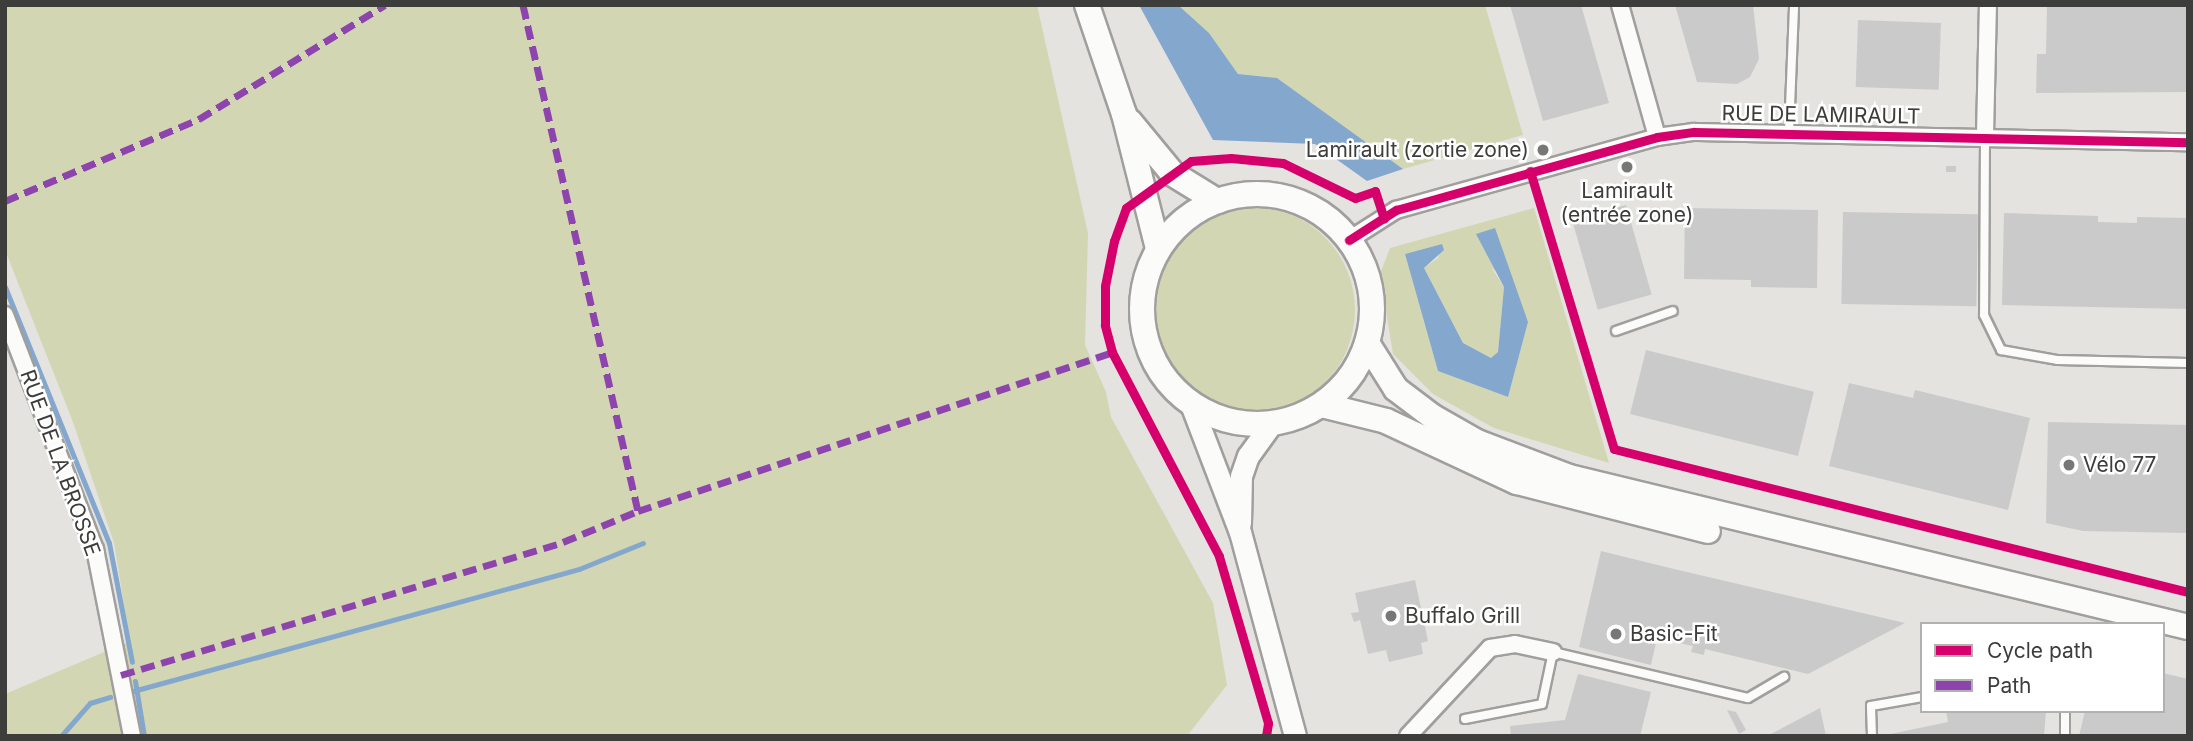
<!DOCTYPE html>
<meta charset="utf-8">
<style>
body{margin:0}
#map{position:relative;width:2193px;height:741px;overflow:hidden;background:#e4e3e0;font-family:Inter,sans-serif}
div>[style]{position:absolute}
.green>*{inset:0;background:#d3d6b3}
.round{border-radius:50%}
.water>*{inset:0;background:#83a7cd}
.stream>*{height:5px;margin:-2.5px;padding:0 2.5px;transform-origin:2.5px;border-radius:2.5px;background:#83a7cd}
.building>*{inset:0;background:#cbcaca;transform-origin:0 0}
.roads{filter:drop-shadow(2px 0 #a09f9d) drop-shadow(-2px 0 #a09f9d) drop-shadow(0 2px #a09f9d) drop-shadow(0 -2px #a09f9d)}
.service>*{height:8px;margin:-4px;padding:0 4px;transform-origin:4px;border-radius:4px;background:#fbfbfa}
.minor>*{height:16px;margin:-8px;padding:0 8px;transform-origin:8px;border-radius:8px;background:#fbfbfa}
.secondary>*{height:21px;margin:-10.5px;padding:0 10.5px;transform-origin:10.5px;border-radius:10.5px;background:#fbfbfa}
.primary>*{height:24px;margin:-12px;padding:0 12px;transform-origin:12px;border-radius:12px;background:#fbfbfa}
.primary>.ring{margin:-12px;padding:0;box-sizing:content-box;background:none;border:24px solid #fbfbfa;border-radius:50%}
.quiet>*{height:7px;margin-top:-3.5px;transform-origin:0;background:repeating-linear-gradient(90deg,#8e44ad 0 14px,transparent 0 21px)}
.cycleway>*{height:9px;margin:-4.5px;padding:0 4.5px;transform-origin:4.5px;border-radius:4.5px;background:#d6006c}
.dots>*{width:19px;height:19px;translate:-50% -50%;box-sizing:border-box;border:4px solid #fff;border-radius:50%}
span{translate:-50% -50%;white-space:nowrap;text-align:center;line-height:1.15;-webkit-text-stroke:5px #fff;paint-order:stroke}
.street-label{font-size:21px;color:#3d3d3b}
.poi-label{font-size:21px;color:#3d3d3b}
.right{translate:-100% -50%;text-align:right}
.left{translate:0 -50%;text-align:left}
.frame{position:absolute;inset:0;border:7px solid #3d3d3b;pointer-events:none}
.legend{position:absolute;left:1920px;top:622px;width:245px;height:91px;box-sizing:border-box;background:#fff;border:2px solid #b1b1b1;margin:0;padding:9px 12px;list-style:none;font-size:21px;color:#3d3d3b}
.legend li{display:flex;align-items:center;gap:14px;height:35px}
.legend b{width:35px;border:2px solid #b1b1b1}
</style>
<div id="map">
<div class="green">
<i style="clip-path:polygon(5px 5px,1037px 5px,1088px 233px,1085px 345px,1106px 392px,1111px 417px,1213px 603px,1227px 685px,1187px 736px,5px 736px,5px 694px,130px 641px,114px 543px,73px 422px,5px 250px)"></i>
<i style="clip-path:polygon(1178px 5px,1485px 5px,1523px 135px,1403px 169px,1277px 78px,1238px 74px,1209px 33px)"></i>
<i class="round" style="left:1149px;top:207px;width:206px;height:206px"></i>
<i style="clip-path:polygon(evenodd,1534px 208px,1609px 463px,1494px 428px,1433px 394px,1393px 354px,1380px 274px,1390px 248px,1534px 208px,1442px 244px,1438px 258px,1424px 268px,1463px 343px,1491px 358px,1498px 352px,1504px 287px,1491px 267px,1513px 287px,1528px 322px,1508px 397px,1438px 371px,1405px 254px,1442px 244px)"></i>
</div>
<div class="water">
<i style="clip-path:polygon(1139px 5px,1178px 5px,1209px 33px,1238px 74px,1277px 78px,1403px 169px,1367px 181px,1315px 144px,1213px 140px)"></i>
<i style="clip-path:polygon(1495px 228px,1528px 322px,1508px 397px,1438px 371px,1405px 254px,1442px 244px,1444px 250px,1424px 268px,1463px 343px,1491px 358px,1498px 352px,1504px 287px,1476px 234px)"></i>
</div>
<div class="stream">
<i style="left:5px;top:287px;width:276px;rotate:67.9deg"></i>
<i style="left:109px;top:543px;width:121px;rotate:79.1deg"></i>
<i style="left:135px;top:681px;width:56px;rotate:80.7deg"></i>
<i style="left:133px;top:691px;width:462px;rotate:-15.3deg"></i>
<i style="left:579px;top:569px;width:69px;rotate:-22.1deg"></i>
<i style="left:61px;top:736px;width:44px;rotate:-48.7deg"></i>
<i style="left:90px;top:703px;width:21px;rotate:-17deg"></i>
</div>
<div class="building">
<i style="clip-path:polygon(1510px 5px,1581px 5px,1609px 103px,1543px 121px)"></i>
<i style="clip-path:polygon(1675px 5px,1753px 5px,1759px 59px,1750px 77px,1737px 84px,1697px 82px)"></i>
<i style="clip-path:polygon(2047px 5px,2188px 5px,2188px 92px,2036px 93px,2037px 54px,2046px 54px)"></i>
<i style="left:1858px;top:20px;width:83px;height:67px;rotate:2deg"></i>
<i style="left:1946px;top:166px;width:10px;height:6px"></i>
<i style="left:1626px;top:205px;width:93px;height:56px;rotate:74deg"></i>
<i style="clip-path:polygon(1685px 208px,1818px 210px,1817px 288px,1751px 287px,1751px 280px,1684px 279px)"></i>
<i style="left:1843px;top:212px;width:135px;height:92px;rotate:1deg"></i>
<i style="clip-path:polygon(2004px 213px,2098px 216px,2098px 222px,2137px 223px,2137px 217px,2188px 218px,2188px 309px,2002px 305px)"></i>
<i style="left:1646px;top:350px;width:173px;height:66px;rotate:14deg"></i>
<i style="clip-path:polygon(1849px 383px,1913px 398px,1915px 390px,2030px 418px,2008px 510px,1829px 466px)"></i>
<i style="clip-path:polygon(2048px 422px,2188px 425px,2188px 533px,2083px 531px,2046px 523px)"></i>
<i style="clip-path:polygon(1601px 551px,1674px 569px,1905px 623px,1808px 674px,1705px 649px,1704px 655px,1691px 652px,1693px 646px,1657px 638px,1651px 665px,1579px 647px)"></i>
<i style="clip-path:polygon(1415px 580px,1428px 641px,1421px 643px,1423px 654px,1389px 662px,1386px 650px,1368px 654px,1360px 620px,1354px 622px,1351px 613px,1359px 612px,1355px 593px)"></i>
<i style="clip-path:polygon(2163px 673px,2188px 679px,2188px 736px,2079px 736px,2085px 711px,2163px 711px)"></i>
<i style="clip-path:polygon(1578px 674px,1651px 692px,1640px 736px,1511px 736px,1510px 726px,1565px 720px)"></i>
<i style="clip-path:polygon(1820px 708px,1826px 736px,1767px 736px,1805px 716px)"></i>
<i style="clip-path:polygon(1727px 710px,1736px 712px,1746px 730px,1739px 734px)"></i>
<i style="clip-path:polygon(1946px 711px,2046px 711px,2044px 736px,1881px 736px,1948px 722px)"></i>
</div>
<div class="roads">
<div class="service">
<i style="left:1789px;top:132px;width:127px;rotate:-87.7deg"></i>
<i style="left:1985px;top:138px;width:177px;rotate:90.3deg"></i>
<i style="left:1984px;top:315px;width:39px;rotate:64deg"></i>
<i style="left:2001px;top:350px;width:58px;rotate:10deg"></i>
<i style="left:2058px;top:360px;width:130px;rotate:1.3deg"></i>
<i style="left:1616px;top:331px;width:60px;rotate:-19.3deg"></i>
<i style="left:1465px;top:719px;width:78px;rotate:-11deg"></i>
<i style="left:1542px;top:704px;width:53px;rotate:-78.1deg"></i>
<i style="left:1553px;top:652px;width:200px;rotate:13.3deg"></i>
<i style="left:1748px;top:698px;width:42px;rotate:-30.3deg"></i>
<i style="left:1872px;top:736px;width:30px;rotate:-92deg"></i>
<i style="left:1871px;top:706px;width:52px;rotate:-10deg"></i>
<i style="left:2065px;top:736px;width:25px;rotate:-90deg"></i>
</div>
<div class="minor">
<i style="left:1620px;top:5px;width:137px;rotate:74.3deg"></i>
<i style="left:1985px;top:135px;width:130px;rotate:-88.7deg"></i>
<i style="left:1349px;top:240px;width:56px;rotate:-32.6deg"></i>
<i style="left:1396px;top:210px;width:271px;rotate:-15.6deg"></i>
<i style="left:1657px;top:137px;width:37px;rotate:-8deg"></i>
<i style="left:1694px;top:132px;width:494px;rotate:1.2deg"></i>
<i style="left:5px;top:315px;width:251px;rotate:69deg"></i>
<i style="left:95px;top:549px;width:191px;rotate:78.8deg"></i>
<i style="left:1408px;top:736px;width:120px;rotate:-47deg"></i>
<i style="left:1490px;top:648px;width:25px;rotate:-9deg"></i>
<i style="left:1515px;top:644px;width:39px;rotate:12deg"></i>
</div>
<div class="secondary">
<i style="left:1191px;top:404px;width:137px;rotate:69.1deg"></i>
<i style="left:1240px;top:532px;width:211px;rotate:74.9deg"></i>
<i style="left:1240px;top:523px;width:47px;rotate:-88.8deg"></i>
<i style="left:1241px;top:476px;width:21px;rotate:-71deg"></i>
<i style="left:1248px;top:456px;width:39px;rotate:-54deg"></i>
</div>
<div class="primary">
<i style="left:1087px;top:5px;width:115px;rotate:71.3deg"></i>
<i style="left:1124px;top:114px;width:138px;rotate:75.8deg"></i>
<i style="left:1130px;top:122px;width:67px;rotate:50.4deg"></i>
<i style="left:1173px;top:174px;width:52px;rotate:31.5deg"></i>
<i class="ring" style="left:1142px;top:194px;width:206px;height:206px"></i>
<i style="left:1367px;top:343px;width:54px;rotate:57.8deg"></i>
<i style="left:1396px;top:389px;width:46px;rotate:37.1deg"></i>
<i style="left:1433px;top:417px;width:51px;rotate:29.6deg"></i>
<i style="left:1477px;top:442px;width:98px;rotate:20.8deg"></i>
<i style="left:1569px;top:477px;width:637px;rotate:13.62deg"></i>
<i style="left:1322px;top:405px;width:66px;rotate:14deg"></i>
<i style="left:1386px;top:421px;width:145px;rotate:25deg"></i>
<i style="left:1517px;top:482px;width:197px;rotate:14.4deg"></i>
</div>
</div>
<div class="quiet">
<i style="left:523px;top:5px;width:519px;rotate:77.2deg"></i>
<i style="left:5px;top:201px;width:211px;rotate:-22.9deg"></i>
<i style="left:199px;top:119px;width:218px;rotate:-31.5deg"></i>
<i style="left:121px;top:675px;width:462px;rotate:-16.7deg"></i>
<i style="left:563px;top:542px;width:81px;rotate:-22.5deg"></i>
<i style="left:638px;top:511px;width:500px;rotate:-18.5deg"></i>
</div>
<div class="cycleway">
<i style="left:1530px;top:171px;width:290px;rotate:73.2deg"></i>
<i style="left:1614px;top:449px;width:592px;rotate:13.99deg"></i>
<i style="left:1349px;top:240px;width:56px;rotate:-32.6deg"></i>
<i style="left:1396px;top:210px;width:271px;rotate:-15.6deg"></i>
<i style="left:1657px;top:137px;width:37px;rotate:-8deg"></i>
<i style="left:1694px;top:132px;width:494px;rotate:1.2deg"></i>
<i style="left:1266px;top:736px;width:13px;rotate:-81deg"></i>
<i style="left:1268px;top:723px;width:174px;rotate:-106.4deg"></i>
<i style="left:1219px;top:556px;width:230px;rotate:-117.7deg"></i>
<i style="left:1112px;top:352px;width:28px;rotate:-105deg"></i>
<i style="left:1105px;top:325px;width:39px;rotate:-90deg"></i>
<i style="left:1105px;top:286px;width:46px;rotate:-78.7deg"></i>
<i style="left:1114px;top:241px;width:35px;rotate:-70deg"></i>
<i style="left:1126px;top:208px;width:80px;rotate:-35.9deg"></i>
<i style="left:1191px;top:161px;width:40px;rotate:-4.3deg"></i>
<i style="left:1231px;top:158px;width:52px;rotate:5.5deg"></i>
<i style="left:1283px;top:163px;width:80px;rotate:25.9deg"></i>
<i style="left:1355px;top:198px;width:21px;rotate:-19deg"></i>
<i style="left:1375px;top:191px;width:29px;rotate:72deg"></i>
</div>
<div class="dots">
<i style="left:1543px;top:150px;background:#777775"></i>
<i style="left:1627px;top:167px;background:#777775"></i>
<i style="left:2069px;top:465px;background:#777775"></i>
<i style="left:1391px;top:616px;background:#777775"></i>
<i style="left:1616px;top:634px;background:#777775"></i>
</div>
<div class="street-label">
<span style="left:1821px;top:115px;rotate:1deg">RUE DE LAMIRAULT</span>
<span style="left:60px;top:463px;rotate:70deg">RUE DE LA BROSSE</span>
</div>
<div class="poi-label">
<span class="right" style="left:1529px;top:150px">Lamirault (zortie zone)</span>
<span style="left:1627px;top:203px">Lamirault<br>(entrée zone)</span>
<span class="left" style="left:2083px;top:465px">Vélo 77</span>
<span class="left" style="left:1405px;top:616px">Buffalo Grill</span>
<span class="left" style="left:1630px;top:634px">Basic-Fit</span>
</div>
<div class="frame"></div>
<ul class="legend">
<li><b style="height:9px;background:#d6006c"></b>Cycle path</li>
<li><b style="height:9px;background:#8e44ad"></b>Path</li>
</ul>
</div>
